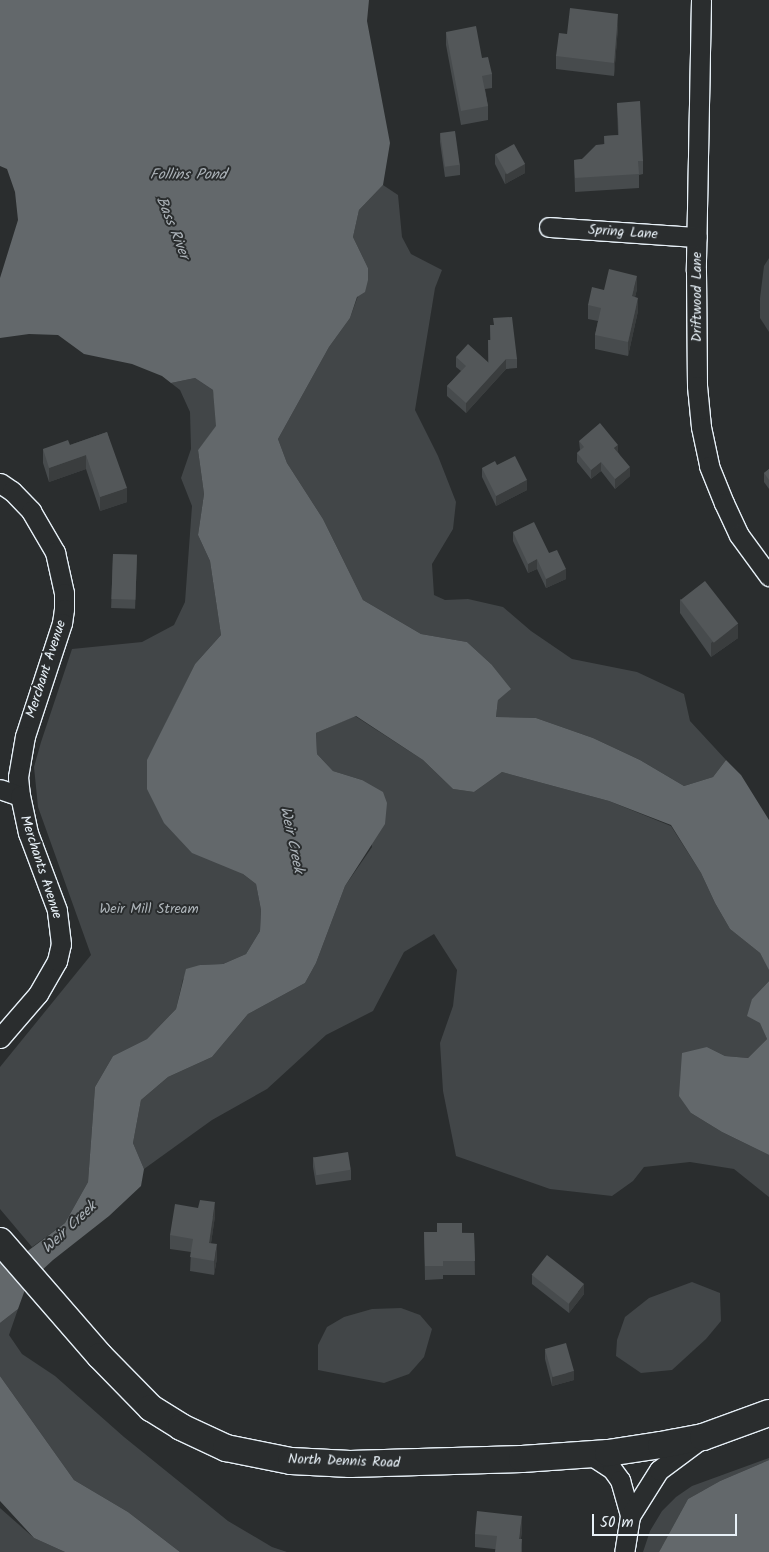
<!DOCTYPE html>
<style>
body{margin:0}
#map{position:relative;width:769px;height:1552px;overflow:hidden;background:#2a2d2e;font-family:Kalam,sans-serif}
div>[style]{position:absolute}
.green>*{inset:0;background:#424648}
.water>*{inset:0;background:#63686b}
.roads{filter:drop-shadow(1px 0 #e8f1f8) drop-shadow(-1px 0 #e8f1f8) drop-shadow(0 1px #e8f1f8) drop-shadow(0 -1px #e8f1f8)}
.street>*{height:19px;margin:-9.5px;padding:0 9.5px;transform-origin:9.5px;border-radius:9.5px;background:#2a2d2e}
.secondary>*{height:26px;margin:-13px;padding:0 13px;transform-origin:13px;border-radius:13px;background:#2a2d2e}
.wall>*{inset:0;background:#474b4d;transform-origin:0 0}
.shaded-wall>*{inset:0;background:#3a3d3e}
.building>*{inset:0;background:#535759;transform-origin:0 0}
span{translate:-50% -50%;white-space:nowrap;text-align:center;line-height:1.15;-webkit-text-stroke:4px #2a2d2e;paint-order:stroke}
.street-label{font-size:14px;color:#e8f1f8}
.park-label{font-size:14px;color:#aeb5ba}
.water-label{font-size:15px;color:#acb3b9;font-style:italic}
.scale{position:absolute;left:592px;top:1514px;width:145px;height:22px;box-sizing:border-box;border:2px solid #e8f1f8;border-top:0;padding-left:6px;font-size:15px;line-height:18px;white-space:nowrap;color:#e8f1f8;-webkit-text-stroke:4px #2a2d2e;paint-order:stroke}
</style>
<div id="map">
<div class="green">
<i style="clip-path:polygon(383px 185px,398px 195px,402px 237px,411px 254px,442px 270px,435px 288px,415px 410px,438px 456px,456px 502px,453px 529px,432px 564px,434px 595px,445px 600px,468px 599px,503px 607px,531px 631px,572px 659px,637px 672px,684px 694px,690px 721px,726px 760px,713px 777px,684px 786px,640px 760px,593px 738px,536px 718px,496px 717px,498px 700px,491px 664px,467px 642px,421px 634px,363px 600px,323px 519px,287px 463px,278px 439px,329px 347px,350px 318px,368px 268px,353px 237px,359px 210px)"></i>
<i style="clip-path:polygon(769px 258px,769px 332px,760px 318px,760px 298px,764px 266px)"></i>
<i style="clip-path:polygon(195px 378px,213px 390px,217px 415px,216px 427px,198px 450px,204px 494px,198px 535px,210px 561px,221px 635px,195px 664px,166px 723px,243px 874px,256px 884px,261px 910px,260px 931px,246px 954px,223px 964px,200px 965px,183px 979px,176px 1009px,147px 1039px,113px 1056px,95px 1087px,88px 1182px,65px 1223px,32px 1247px,0 1209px,0 1067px,91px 955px,38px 807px,34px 767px,41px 742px,72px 649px,142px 642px,174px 625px,185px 602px,192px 506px,181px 478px,191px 449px,190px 412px,180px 390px,171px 383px)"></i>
<i style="clip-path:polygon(355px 716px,423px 760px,453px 789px,474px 792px,502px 772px,609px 801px,671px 826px,701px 873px,715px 903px,730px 929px,760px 953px,769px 968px,769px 981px,752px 999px,767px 1039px,748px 1058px,725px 1056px,707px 1047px,691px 1113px,722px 1132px,769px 1155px,769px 1197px,734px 1169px,690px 1162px,644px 1167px,633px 1181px,612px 1196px,550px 1189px,456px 1156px,443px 1091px,440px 1043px,453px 1006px,457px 970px,434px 934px,404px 952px,373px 1011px,326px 1035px,267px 1089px,212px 1120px,144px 1169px,133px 1143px,141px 1100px,168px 1077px,212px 1057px,248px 1014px,305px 983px,316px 963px,345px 886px,372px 847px,362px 780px,333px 771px,317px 754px,316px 733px)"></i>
<i style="clip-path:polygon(692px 1282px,720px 1293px,721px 1321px,706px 1339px,672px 1370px,641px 1373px,616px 1356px,617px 1340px,625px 1317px,649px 1298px)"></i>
<i style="clip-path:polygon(401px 1308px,420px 1315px,432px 1329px,424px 1357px,409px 1374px,384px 1383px,318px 1370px,318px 1345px,327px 1327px,344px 1317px,372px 1309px)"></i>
<i style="clip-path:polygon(18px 1309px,9px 1335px,22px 1354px,55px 1376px,124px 1437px,228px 1521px,272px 1547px,287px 1552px,180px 1552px,128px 1512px,74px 1480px,0 1376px,0 1323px)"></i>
<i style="clip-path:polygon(769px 1458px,769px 1460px,720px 1481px,688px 1499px,659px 1552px,643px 1552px,650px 1531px,662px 1511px,676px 1497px,692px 1486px)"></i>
<i style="clip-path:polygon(0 1508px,34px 1538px,65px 1552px,0 1552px)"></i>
</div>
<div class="water">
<i style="clip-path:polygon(0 0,369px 0,367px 21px,390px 143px,383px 185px,359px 210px,353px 237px,368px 268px,368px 280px,365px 292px,357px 297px,350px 318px,329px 347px,278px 439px,287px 463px,323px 519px,363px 600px,421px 634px,467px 642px,491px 664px,511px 689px,498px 700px,496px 717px,536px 718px,593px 738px,640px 760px,684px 786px,713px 777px,726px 760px,741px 775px,769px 820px,769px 970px,760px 953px,730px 929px,715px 903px,701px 873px,671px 825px,609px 801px,502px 772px,474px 792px,453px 789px,423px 760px,356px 716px,316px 733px,317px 754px,333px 771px,362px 780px,383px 792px,387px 803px,385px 824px,345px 886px,316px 963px,305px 983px,248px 1014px,212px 1057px,168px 1077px,141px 1100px,133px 1143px,144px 1169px,141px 1186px,109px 1216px,53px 1260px,27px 1284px,18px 1309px,0 1323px,0 1259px,25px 1253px,65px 1223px,88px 1182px,95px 1087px,113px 1056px,147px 1039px,176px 1009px,186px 969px,200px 965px,223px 964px,246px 954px,260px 931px,261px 910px,256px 884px,243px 874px,192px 853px,164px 823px,147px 789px,147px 760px,195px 664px,221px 635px,210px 561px,198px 535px,204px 494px,198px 450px,216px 426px,213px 390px,195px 378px,171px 383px,162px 376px,132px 364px,84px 354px,58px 335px,29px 334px,0 338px,0 278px,18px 220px,15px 192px,7px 169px,0 166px)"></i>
<i style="clip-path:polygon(769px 981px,769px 1155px,722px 1132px,691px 1113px,679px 1096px,682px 1053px,707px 1047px,725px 1056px,748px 1058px,767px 1039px,760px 1023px,747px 1016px,752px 999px)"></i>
<i style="clip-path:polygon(0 1376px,74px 1480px,128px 1512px,180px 1552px,65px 1552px,34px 1538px,0 1501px)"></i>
<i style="clip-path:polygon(769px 1460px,769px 1552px,659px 1552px,688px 1499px,720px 1481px)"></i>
</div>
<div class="roads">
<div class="street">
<i style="left:701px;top:0;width:271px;rotate:91.1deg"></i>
<i style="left:696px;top:271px;width:115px;rotate:89.5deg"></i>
<i style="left:697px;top:386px;width:41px;rotate:84.4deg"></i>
<i style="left:701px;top:427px;width:40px;rotate:78deg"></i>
<i style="left:709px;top:466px;width:40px;rotate:68deg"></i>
<i style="left:724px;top:503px;width:35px;rotate:65deg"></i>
<i style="left:739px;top:535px;width:51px;rotate:53.8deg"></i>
<i style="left:549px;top:227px;width:148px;rotate:3.9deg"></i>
<i style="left:0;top:483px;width:14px;rotate:34deg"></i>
<i style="left:12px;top:491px;width:28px;rotate:46deg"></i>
<i style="left:31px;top:511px;width:48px;rotate:59.7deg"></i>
<i style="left:55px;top:552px;width:42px;rotate:77.6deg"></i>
<i style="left:64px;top:593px;width:16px;rotate:90deg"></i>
<i style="left:64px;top:609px;width:14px;rotate:98deg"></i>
<i style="left:62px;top:623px;width:119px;rotate:108.1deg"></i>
<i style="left:25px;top:736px;width:42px;rotate:99.7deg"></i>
<i style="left:18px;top:777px;width:19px;rotate:84deg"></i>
<i style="left:20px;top:796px;width:21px;rotate:-161deg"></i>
<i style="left:0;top:1038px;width:58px;rotate:-49.2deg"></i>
<i style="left:38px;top:994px;width:38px;rotate:-60deg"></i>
<i style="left:57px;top:961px;width:17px;rotate:-77deg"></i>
<i style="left:61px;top:944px;width:34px;rotate:-97deg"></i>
<i style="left:57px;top:910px;width:82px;rotate:-110.6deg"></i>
<i style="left:28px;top:833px;width:38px;rotate:-102deg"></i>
<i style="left:589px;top:1454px;width:27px;rotate:33deg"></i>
<i style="left:612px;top:1469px;width:14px;rotate:54deg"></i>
<i style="left:620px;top:1480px;width:37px;rotate:74deg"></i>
<i style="left:630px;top:1516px;width:36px;rotate:99deg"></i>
<i style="left:630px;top:1516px;width:54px;rotate:-57.8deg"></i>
<i style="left:659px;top:1470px;width:49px;rotate:-36.6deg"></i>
</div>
<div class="secondary">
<i style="left:0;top:1241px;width:152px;rotate:49deg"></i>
<i style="left:100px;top:1356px;width:73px;rotate:45.6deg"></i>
<i style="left:151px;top:1408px;width:36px;rotate:32deg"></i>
<i style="left:181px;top:1427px;width:50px;rotate:25deg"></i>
<i style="left:226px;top:1448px;width:66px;rotate:11.3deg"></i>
<i style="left:291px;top:1461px;width:59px;rotate:2.9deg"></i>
<i style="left:350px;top:1464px;width:172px;rotate:-1.7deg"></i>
<i style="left:522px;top:1459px;width:86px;rotate:-4deg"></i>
<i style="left:608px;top:1453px;width:54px;rotate:-8.6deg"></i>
<i style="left:661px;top:1445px;width:43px;rotate:-10.8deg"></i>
<i style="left:703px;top:1437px;width:70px;rotate:-20deg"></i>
</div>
</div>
<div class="wall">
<i style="clip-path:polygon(618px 27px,614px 76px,556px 69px,556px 56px,567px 34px)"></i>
<i style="clip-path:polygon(446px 32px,482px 58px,492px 74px,492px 88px,485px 89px,488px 106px,488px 120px,461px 125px,446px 45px)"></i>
<i style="clip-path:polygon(617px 103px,643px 161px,643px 174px,639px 175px,639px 188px,575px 192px,574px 160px,582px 159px,604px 144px,604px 136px,618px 135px)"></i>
<i style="clip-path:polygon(440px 133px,460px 165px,460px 175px,445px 177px,440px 142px)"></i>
<i style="clip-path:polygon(495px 154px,525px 173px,505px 184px,495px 164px)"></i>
<i style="clip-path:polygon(637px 289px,635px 297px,638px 311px,628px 356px,595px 349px,595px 335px,598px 321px,588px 319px,588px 305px,604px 290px)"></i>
<i style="clip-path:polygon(490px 325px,517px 359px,517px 368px,506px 369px,466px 413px,447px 396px,447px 386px,461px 371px,456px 367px,456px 357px,488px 363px,488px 340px,490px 340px)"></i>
<i style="clip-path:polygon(107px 432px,127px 502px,100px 511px,86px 469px,49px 482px,43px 463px,43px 449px,70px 445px)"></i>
<i style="clip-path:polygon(579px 441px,618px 452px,630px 476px,615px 489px,601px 471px,591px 479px,577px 462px,577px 453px,580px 450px)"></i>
<i style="clip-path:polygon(497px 465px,527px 490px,496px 506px,482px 477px,482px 468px)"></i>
<i style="clip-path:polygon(769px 469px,769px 489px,764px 482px,764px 473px)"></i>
<i style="clip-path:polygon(513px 532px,549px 553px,566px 579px,546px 588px,537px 569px,528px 573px,513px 541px)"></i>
<i style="left:113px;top:554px;width:24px;height:54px;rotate:2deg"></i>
<i style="clip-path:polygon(680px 599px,738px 638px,711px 657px,680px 613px)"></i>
<i style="clip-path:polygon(313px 1157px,351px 1170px,351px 1180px,316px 1185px,313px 1167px)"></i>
<i style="clip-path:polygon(215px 1216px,211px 1243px,217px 1258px,214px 1275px,190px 1271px,191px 1252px,170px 1249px,170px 1235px)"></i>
<i style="clip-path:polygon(424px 1232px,474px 1233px,475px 1275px,443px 1275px,443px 1279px,425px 1280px)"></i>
<i style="clip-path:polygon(532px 1275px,584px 1294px,569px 1313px,532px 1284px)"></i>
<i style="clip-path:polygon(545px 1350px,574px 1380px,552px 1386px,545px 1359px)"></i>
<i style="clip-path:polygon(522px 1530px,521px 1539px,522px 1552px,475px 1547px,475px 1534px)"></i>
</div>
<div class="shaded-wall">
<i style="clip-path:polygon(618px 14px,618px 27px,614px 76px,614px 63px)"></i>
<i style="clip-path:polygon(525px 164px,525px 173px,505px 184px,505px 174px)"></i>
<i style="clip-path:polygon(637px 276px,637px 289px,632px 310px,632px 296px)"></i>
<i style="clip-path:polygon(638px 298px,638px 311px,628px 356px,628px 342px)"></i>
<i style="clip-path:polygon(506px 359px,506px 369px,466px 413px,466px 403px)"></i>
<i style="clip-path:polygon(618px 445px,618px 454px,614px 448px)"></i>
<i style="clip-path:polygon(86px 455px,86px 469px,49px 482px,49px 468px)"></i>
<i style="clip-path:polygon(601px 462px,601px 471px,591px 479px,591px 470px)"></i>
<i style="clip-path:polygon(630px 467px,630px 476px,615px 489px,615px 479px)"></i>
<i style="clip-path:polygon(527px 480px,527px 490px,496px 506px,496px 496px)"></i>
<i style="clip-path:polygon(127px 488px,127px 502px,100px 511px,100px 497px)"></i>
<i style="clip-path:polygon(537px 559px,537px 569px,528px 573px,528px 564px)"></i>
<i style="clip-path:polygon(566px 569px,566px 579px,546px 588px,546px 579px)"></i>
<i style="clip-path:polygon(738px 624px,738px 638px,711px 657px,711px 643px)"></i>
<i style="clip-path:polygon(215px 1202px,215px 1216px,209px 1257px,209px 1243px)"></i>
<i style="clip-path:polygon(217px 1244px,217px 1258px,214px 1275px,214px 1261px)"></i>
<i style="clip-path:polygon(584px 1284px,584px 1294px,569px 1313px,569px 1304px)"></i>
<i style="clip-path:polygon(574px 1371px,574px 1380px,552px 1386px,552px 1377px)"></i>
<i style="clip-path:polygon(522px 1516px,522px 1530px,519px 1552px,519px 1539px)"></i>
</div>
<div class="building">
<i style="clip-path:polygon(570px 8px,618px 14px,614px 63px,556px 56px,559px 33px,567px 34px)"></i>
<i style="clip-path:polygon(476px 26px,482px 58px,488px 57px,492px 74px,482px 76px,488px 106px,461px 111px,446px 32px)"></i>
<i style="clip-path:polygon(640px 101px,643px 161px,638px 161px,639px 174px,575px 178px,574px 160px,582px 159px,596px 145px,605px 144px,604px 136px,619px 135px,617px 103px)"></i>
<i style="left:455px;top:131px;width:34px;height:15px;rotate:82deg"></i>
<i style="left:514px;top:144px;width:23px;height:21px;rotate:61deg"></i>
<i style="clip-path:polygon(609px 269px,637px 276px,632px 296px,638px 298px,628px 342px,595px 335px,601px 308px,588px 305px,592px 287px,604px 290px)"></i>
<i style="clip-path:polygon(512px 317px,517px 359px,506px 359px,466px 403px,447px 386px,466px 366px,456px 357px,468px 344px,489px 363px,488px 340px,491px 340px,490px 325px,494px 325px,493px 318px)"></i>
<i style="clip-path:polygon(600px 423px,618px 445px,614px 448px,630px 467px,615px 479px,601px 462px,591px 470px,577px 453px,584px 447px,579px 441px)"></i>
<i style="clip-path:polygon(107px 432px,127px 488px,100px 497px,86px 455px,49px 468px,43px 449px,68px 440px,70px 445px)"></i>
<i style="clip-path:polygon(515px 456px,527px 480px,496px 496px,482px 468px,495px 461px,497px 465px)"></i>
<i style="clip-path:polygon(769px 469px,769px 480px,764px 473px)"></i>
<i style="clip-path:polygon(534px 522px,549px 553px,557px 550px,566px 569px,546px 579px,537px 559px,528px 564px,513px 532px)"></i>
<i style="left:113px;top:554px;width:24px;height:45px;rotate:2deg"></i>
<i style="left:705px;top:581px;width:54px;height:31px;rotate:52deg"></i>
<i style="left:348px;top:1152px;width:18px;height:35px;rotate:81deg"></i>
<i style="clip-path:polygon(200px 1200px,215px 1202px,209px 1243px,217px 1244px,214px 1261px,190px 1257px,193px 1239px,170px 1235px,175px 1204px,198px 1208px)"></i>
<i style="clip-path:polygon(437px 1223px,462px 1223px,462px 1233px,474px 1233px,475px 1261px,443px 1261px,443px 1266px,425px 1266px,424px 1232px,437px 1232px)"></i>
<i style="left:547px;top:1255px;width:47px;height:25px;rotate:38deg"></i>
<i style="left:566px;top:1343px;width:29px;height:22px;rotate:74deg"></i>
<i style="clip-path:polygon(477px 1511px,522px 1516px,519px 1539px,522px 1539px,521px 1552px,495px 1552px,497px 1536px,475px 1534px)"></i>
</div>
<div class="street-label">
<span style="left:623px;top:232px;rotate:4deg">Spring Lane</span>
<span style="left:697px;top:297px;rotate:-90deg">Driftwood Lane</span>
<span style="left:46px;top:669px;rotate:-72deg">Merchant Avenue</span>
<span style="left:41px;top:867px;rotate:72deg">Merchants Avenue</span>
<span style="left:344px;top:1461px;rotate:2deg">North Dennis Road</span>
</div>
<div class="park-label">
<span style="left:149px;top:909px">Weir Mill Stream</span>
</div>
<div class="water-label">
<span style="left:188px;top:176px">Follins Pond</span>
<span style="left:172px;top:228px;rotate:68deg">Bass River</span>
<span style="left:291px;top:840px;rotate:78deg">Weir Creek</span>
<span style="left:70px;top:1228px;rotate:-43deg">Weir Creek</span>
</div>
<div class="scale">50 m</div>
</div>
